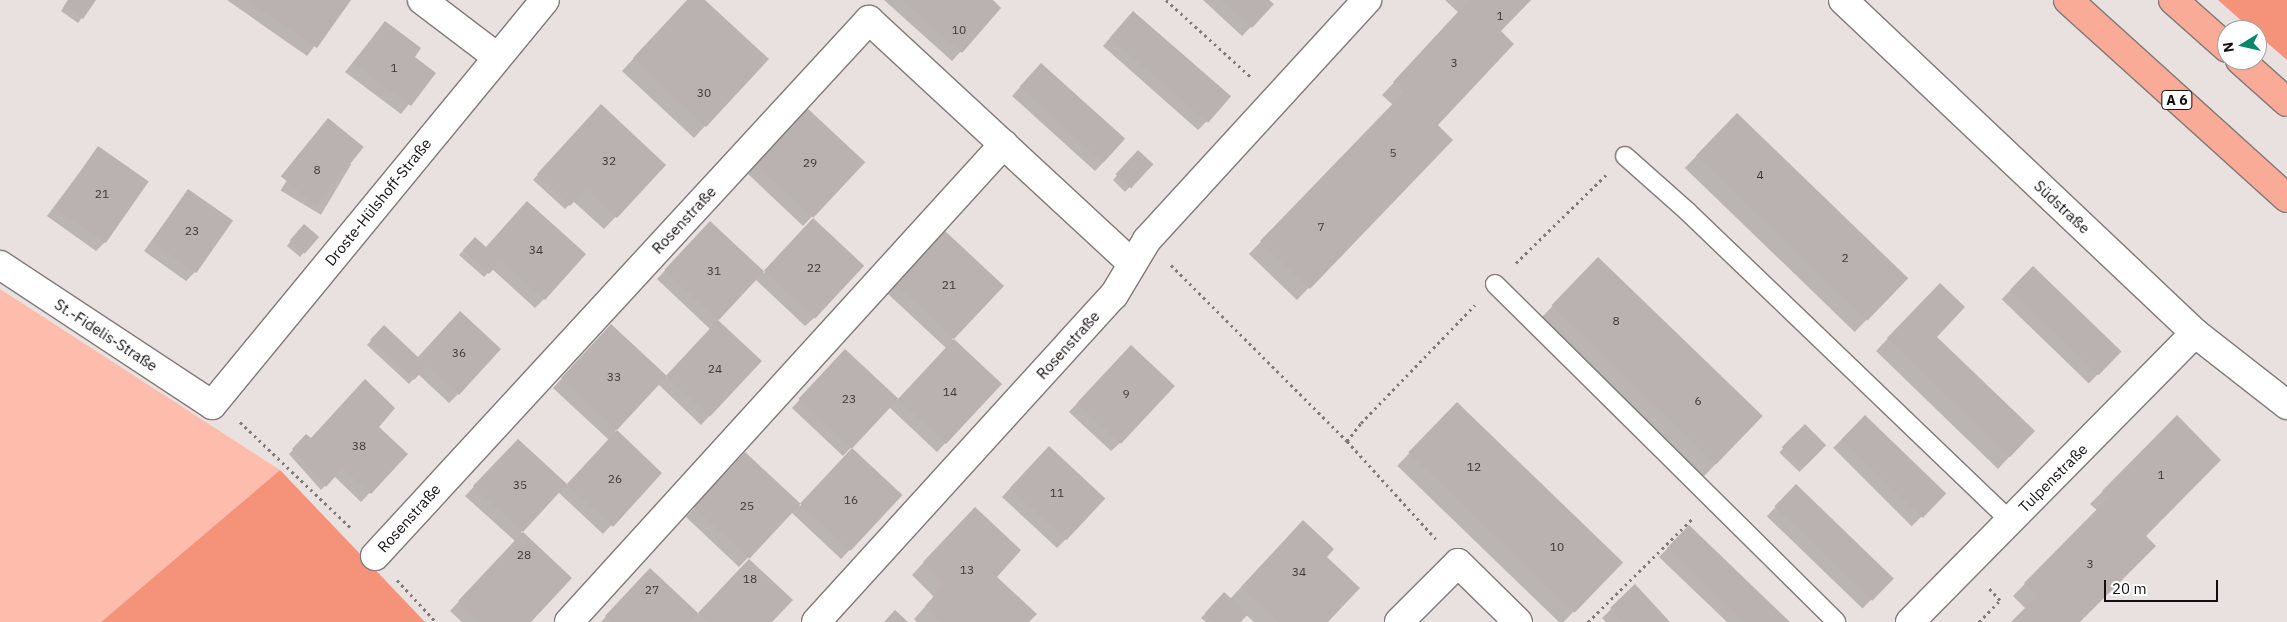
<!DOCTYPE html>
<meta charset="utf-8">
<style>
body{margin:0}
#map{position:relative;width:2287px;height:622px;overflow:hidden;background:#e9e1df;font-family:"IBM Plex Sans",sans-serif}
div>[style]{position:absolute}
.green>*{inset:0;background:#febdac}
.forest>*{inset:0;background:#f5937a}
.shadow>*{inset:0;background:#0003;transform-origin:0 0}
.building>*{inset:0;background:#bab2b0;transform-origin:0 0}
.path>*{height:3px;margin-top:-1.5px;transform-origin:0;background:repeating-linear-gradient(90deg,#7f7978 0 2.5px,transparent 0 6.5px)}
.roads{filter:drop-shadow(1px 0 #817a78) drop-shadow(-1px 0 #817a78) drop-shadow(0 1px #817a78) drop-shadow(0 -1px #817a78)}
.lane>*{height:18px;margin:-9px;padding:0 9px;transform-origin:9px;border-radius:9px;background:#fff}
.street>*{height:28px;margin:-14px;padding:0 14px;transform-origin:14px;border-radius:14px;background:#fff}
.secondary>*{height:28px;margin:-14px;padding:0 14px;transform-origin:14px;border-radius:14px;background:#fff}
.highway>*{height:28px;margin:-14px;padding:0 14px;transform-origin:14px;border-radius:14px;background:#faab97}
span{translate:-50% -50%;white-space:nowrap;text-align:center;line-height:1.15;-webkit-text-stroke:4.5px #fff;paint-order:stroke}
.number-label{font-size:12px;color:#3d3837}
.number-label span{-webkit-text-stroke-width:0}
.shield-label span{padding:1px 4px;background:#fff;border:1px solid;border-radius:4px;-webkit-text-stroke-width:0}
.shield-label{font-size:14px;color:#13100f;font-weight:700}
.street-label{font-size:15px;color:#13100f}
.north{position:absolute;left:2217px;top:20px;width:50px;height:50px;box-sizing:border-box;background:#fff;border:1px solid #a19f9f;border-radius:50%;rotate:261deg;font-size:14px;font-weight:700;line-height:20px;text-align:center;color:#13100f}
.north::after{content:'';display:block;margin:auto;width:18px;height:22px;background:#08876a;clip-path:polygon(50% 0,100% 100%,50% 72%,0 100%)}
.scale{position:absolute;left:2104px;top:580px;width:114px;height:22px;box-sizing:border-box;border:2px solid #13100f;border-top:0;padding-left:6px;font-size:15px;line-height:18px;white-space:nowrap;color:#13100f;-webkit-text-stroke:4px #fff;paint-order:stroke}
</style>
<div id="map">
<div class="green">
<i style="clip-path:polygon(0 289px,280px 470px,101px 622px,0 622px)"></i>
</div>
<div class="forest">
<i style="clip-path:polygon(2218px 0,2287px 0,2287px 60px,2257px 34px,2257px 30px,2252px 30px)"></i>
<i style="clip-path:polygon(280px 470px,425px 622px,101px 622px)"></i>
</div>
<div class="shadow">
<i style="clip-path:polygon(68px 0,95px 0,78px 23px,61px 11px)"></i>
<i style="clip-path:polygon(227px 0,349px 0,307px 56px)"></i>
<i style="clip-path:polygon(688px 0,703px 0,705px 126px,694px 138px,622px 71px)"></i>
<i style="clip-path:polygon(884px 0,991px 0,1000px 8px,952px 61px)"></i>
<i style="clip-path:polygon(1203px 0,1267px 0,1272px 5px,1242px 36px)"></i>
<i style="clip-path:polygon(1445px 0,1529px 0,1499px 31px,1436px 125px,1451px 140px,1297px 300px,1249px 254px,1393px 105px,1382px 95px,1460px 14px)"></i>
<i style="clip-path:polygon(1125px 21px,1207px 121px,1198px 130px,1103px 46px)"></i>
<i style="clip-path:polygon(385px 22px,413px 57px,434px 73px,401px 114px,345px 72px)"></i>
<i style="clip-path:polygon(1033px 73px,1124px 140px,1095px 171px,1012px 96px)"></i>
<i style="left:1737px;top:114px;width:236px;height:75px;rotate:44deg"></i>
<i style="clip-path:polygon(798px 118px,863px 162px,803px 226px,747px 173px)"></i>
<i style="left:311px;top:140px;width:47px;height:59px;rotate:31deg"></i>
<i style="clip-path:polygon(98px 148px,105px 242px,96px 251px,47px 216px)"></i>
<i style="clip-path:polygon(1134px 156px,1151px 164px,1125px 192px,1113px 180px)"></i>
<i style="clip-path:polygon(665px 165px,604px 229px,573px 201px,565px 209px,533px 180px,541px 171px)"></i>
<i style="clip-path:polygon(188px 191px,195px 272px,186px 281px,144px 251px)"></i>
<i style="clip-path:polygon(519px 211px,544px 299px,535px 308px,492px 269px,484px 277px,459px 255px,475px 238px,486px 248px)"></i>
<i style="clip-path:polygon(710px 223px,764px 273px,804px 228px,814px 318px,805px 326px,755px 279px,717px 320px,760px 361px,701px 425px,658px 384px,615px 431px,660px 473px,603px 534px,558px 492px,521px 532px,570px 578px,529px 622px,462px 622px,450px 611px,515px 541px,465px 496px,518px 440px,567px 485px,609px 440px,553px 388px,611px 326px,667px 377px,711px 330px,657px 279px)"></i>
<i style="clip-path:polygon(299px 230px,317px 237px,300px 257px,287px 246px)"></i>
<i style="clip-path:polygon(936px 240px,1002px 286px,952px 339px,1000px 384px,937px 452px,889px 407px,843px 456px,792px 408px,845px 351px,898px 400px,946px 348px,887px 293px)"></i>
<i style="left:1598px;top:259px;width:227px;height:83px;rotate:44deg"></i>
<i style="left:2033px;top:267px;width:121px;height:45px;rotate:44deg"></i>
<i style="clip-path:polygon(1928px 296px,1935px 337px,2033px 431px,1998px 469px,1876px 351px)"></i>
<i style="clip-path:polygon(452px 322px,458px 394px,449px 403px,418px 374px,409px 384px,367px 345px,384px 327px,418px 359px)"></i>
<i style="clip-path:polygon(1122px 355px,1120px 443px,1111px 451px,1069px 412px)"></i>
<i style="left:1457px;top:404px;width:228px;height:86px;rotate:44deg"></i>
<i style="left:1865px;top:416px;width:111px;height:45px;rotate:45deg"></i>
<i style="clip-path:polygon(2177px 417px,2145px 536px,2078px 622px,2012px 622px,2026px 609px,2013px 596px,2097px 510px,2090px 504px)"></i>
<i style="left:1805px;top:426px;width:28px;height:37px;rotate:44deg"></i>
<i style="clip-path:polygon(377px 427px,406px 454px,361px 502px,334px 476px,321px 490px,289px 454px,306px 436px,310px 439px)"></i>
<i style="clip-path:polygon(745px 454px,800px 506px,843px 459px,901px 496px,841px 559px,791px 512px,739px 567px,686px 517px)"></i>
<i style="clip-path:polygon(1040px 456px,1066px 539px,1057px 548px,1002px 497px)"></i>
<i style="left:1796px;top:486px;width:133px;height:42px;rotate:44deg"></i>
<i style="clip-path:polygon(963px 520px,995px 577px,1027px 622px,917px 622px,914px 619px,934px 597px,912px 575px)"></i>
<i style="clip-path:polygon(1689px 527px,1788px 622px,1727px 622px,1659px 557px)"></i>
<i style="clip-path:polygon(1291px 534px,1326px 557px,1326px 622px,1254px 622px,1246px 615px,1239px 622px,1206px 622px,1201px 618px,1224px 594px,1230px 599px)"></i>
<i style="clip-path:polygon(650px 569px,698px 614px,740px 569px,770px 622px,601px 622px)"></i>
<i style="clip-path:polygon(1635px 586px,1669px 622px,1606px 622px,1602px 618px)"></i>
</div>
<div class="building">
<i style="clip-path:polygon(68px 0,96px 0,83px 19px,64px 6px)"></i>
<i style="clip-path:polygon(248px 0,351px 0,317px 48px)"></i>
<i style="clip-path:polygon(687px 0,705px 0,769px 59px,706px 127px,633px 58px)"></i>
<i style="clip-path:polygon(902px 0,993px 0,1001px 8px,962px 53px)"></i>
<i style="clip-path:polygon(1221px 0,1269px 0,1274px 4px,1252px 28px)"></i>
<i style="clip-path:polygon(1469px 0,1531px 0,1501px 31px,1514px 44px,1438px 125px,1453px 140px,1310px 289px,1260px 241px,1404px 92px,1393px 82px)"></i>
<i style="left:1133px;top:11px;width:130px;height:35px;rotate:41deg"></i>
<i style="clip-path:polygon(385px 21px,421px 48px,415px 57px,436px 73px,411px 106px,353px 63px)"></i>
<i style="left:1041px;top:63px;width:113px;height:32px;rotate:42deg"></i>
<i style="clip-path:polygon(601px 104px,666px 165px,617px 218px,586px 189px,570px 206px,537px 174px)"></i>
<i style="left:806px;top:107px;width:81px;height:76px;rotate:43deg"></i>
<i style="left:1737px;top:113px;width:238px;height:59px;rotate:44deg"></i>
<i style="left:328px;top:118px;width:46px;height:75px;rotate:39deg"></i>
<i style="left:98px;top:146px;width:62px;height:75px;rotate:35deg"></i>
<i style="left:1138px;top:150px;width:21px;height:33px;rotate:43deg"></i>
<i style="left:188px;top:189px;width:55px;height:64px;rotate:35deg"></i>
<i style="clip-path:polygon(527px 201px,586px 254px,545px 300px,501px 261px,489px 274px,463px 250px,475px 237px,486px 247px)"></i>
<i style="left:813px;top:218px;width:70px;height:72px;rotate:43deg"></i>
<i style="left:710px;top:221px;width:74px;height:67px;rotate:43deg"></i>
<i style="left:304px;top:224px;width:20px;height:22px;rotate:41deg"></i>
<i style="clip-path:polygon(944px 230px,1004px 286px,954px 339px,1002px 384px,946px 444px,898px 399px,954px 339px,895px 283px)"></i>
<i style="left:1598px;top:257px;width:229px;height:67px;rotate:44deg"></i>
<i style="left:2033px;top:266px;width:123px;height:33px;rotate:44deg"></i>
<i style="clip-path:polygon(1940px 283px,1965px 307px,1937px 337px,2035px 431px,2010px 457px,1887px 338px)"></i>
<i style="clip-path:polygon(460px 311px,501px 349px,459px 395px,427px 366px,414px 380px,370px 340px,384px 325px,418px 357px)"></i>
<i style="left:718px;top:320px;width:60px;height:76px;rotate:43deg"></i>
<i style="clip-path:polygon(611px 324px,667px 376px,617px 430px,662px 473px,613px 527px,567px 484px,617px 430px,561px 378px)"></i>
<i style="left:1131px;top:345px;width:60px;height:79px;rotate:43deg"></i>
<i style="left:845px;top:349px;width:73px;height:68px;rotate:43deg"></i>
<i style="clip-path:polygon(365px 379px,395px 408px,379px 427px,408px 454px,371px 494px,343px 468px,326px 487px,292px 449px,306px 434px,311px 438px)"></i>
<i style="left:1457px;top:402px;width:231px;height:70px;rotate:44deg"></i>
<i style="left:1865px;top:415px;width:113px;height:34px;rotate:44deg"></i>
<i style="clip-path:polygon(2177px 415px,2221px 460px,2146px 536px,2156px 546px,2080px 622px,2011px 622px,2037px 596px,2024px 583px,2108px 498px,2102px 491px)"></i>
<i style="left:1805px;top:424px;width:30px;height:33px;rotate:45deg"></i>
<i style="clip-path:polygon(518px 439px,567px 484px,523px 532px,572px 578px,531px 622px,480px 622px,458px 601px,523px 532px,473px 486px)"></i>
<i style="left:1049px;top:446px;width:77px;height:57px;rotate:43deg"></i>
<i style="left:852px;top:448px;width:69px;height:76px;rotate:43deg"></i>
<i style="left:745px;top:452px;width:76px;height:75px;rotate:43deg"></i>
<i style="left:1796px;top:484px;width:136px;height:31px;rotate:44deg"></i>
<i style="clip-path:polygon(975px 507px,1021px 550px,997px 577px,1037px 614px,1029px 622px,941px 622px,925px 606px,945px 584px,923px 562px)"></i>
<i style="clip-path:polygon(1303px 520px,1334px 549px,1327px 557px,1360px 588px,1328px 622px,1279px 622px,1241px 587px)"></i>
<i style="clip-path:polygon(1689px 525px,1790px 622px,1744px 622px,1667px 548px)"></i>
<i style="clip-path:polygon(749px 559px,793px 600px,772px 622px,708px 622px,698px 613px)"></i>
<i style="clip-path:polygon(650px 568px,698px 613px,690px 622px,612px 622px,605px 616px)"></i>
<i style="clip-path:polygon(1635px 584px,1670px 622px,1623px 622px,1610px 608px)"></i>
<i style="clip-path:polygon(1224px 592px,1248px 614px,1241px 622px,1212px 622px,1205px 613px)"></i>
<i style="clip-path:polygon(895px 610px,908px 622px,884px 622px)"></i>
</div>
<div class="path">
<i style="left:1166px;top:0;width:115px;rotate:42.2deg"></i>
<i style="left:1516px;top:263px;width:126px;rotate:-44.4deg"></i>
<i style="left:1171px;top:265px;width:249px;rotate:45deg"></i>
<i style="left:1347px;top:441px;width:132px;rotate:47.8deg"></i>
<i style="left:240px;top:422px;width:156px;rotate:43.7deg"></i>
<i style="left:1347px;top:441px;width:23px;rotate:-52deg"></i>
<i style="left:1361px;top:423px;width:164px;rotate:-46deg"></i>
<i style="left:397px;top:580px;width:57px;rotate:47.1deg"></i>
<i style="left:1588px;top:622px;width:146px;rotate:-44.7deg"></i>
<i style="left:1979px;top:622px;width:30px;rotate:-46deg"></i>
<i style="left:2000px;top:600px;width:16px;rotate:-133deg"></i>
</div>
<div class="roads">
<div class="lane">
<i style="left:1625px;top:156px;width:83px;rotate:41.6deg"></i>
<i style="left:1687px;top:211px;width:448px;rotate:43.8deg"></i>
<i style="left:1495px;top:284px;width:480px;rotate:44.7deg"></i>
</div>
<div class="street">
<i style="left:422px;top:0;width:94px;rotate:37.2deg"></i>
<i style="left:0;top:265px;width:254px;rotate:33.4deg"></i>
<i style="left:212px;top:405px;width:524px;rotate:-50.57deg"></i>
<i style="left:375px;top:556px;width:729px;rotate:-47.34deg"></i>
<i style="left:869px;top:20px;width:357px;rotate:42.8deg"></i>
<i style="left:569px;top:622px;width:646px;rotate:-47.7deg"></i>
<i style="left:816px;top:622px;width:442px;rotate:-47.7deg"></i>
<i style="left:1114px;top:295px;width:64px;rotate:-59deg"></i>
<i style="left:1147px;top:240px;width:326px;rotate:-47.5deg"></i>
<i style="left:1399px;top:622px;width:83px;rotate:-45deg"></i>
<i style="left:1458px;top:563px;width:84px;rotate:44.5deg"></i>
<i style="left:1910px;top:622px;width:406px;rotate:-45.4deg"></i>
</div>
<div class="secondary">
<i style="left:1843px;top:0;width:485px;rotate:43.4deg"></i>
<i style="left:2195px;top:333px;width:117px;rotate:38deg"></i>
</div>
<div class="highway">
<i style="left:2068px;top:0;width:295px;rotate:42.1deg"></i>
<i style="left:2173px;top:0;width:72px;rotate:41.6deg"></i>
<i style="left:2240px;top:60px;width:63px;rotate:41.8deg"></i>
</div>
</div>
<div class="number-label">
<span style="left:1500px;top:16px">1</span>
<span style="left:959px;top:30px">10</span>
<span style="left:1454px;top:63px">3</span>
<span style="left:394px;top:68px">1</span>
<span style="left:704px;top:93px">30</span>
<span style="left:1393px;top:153px">5</span>
<span style="left:609px;top:161px">32</span>
<span style="left:810px;top:163px">29</span>
<span style="left:317px;top:170px">8</span>
<span style="left:1760px;top:175px">4</span>
<span style="left:102px;top:194px">21</span>
<span style="left:1321px;top:227px">7</span>
<span style="left:192px;top:231px">23</span>
<span style="left:536px;top:250px">34</span>
<span style="left:1845px;top:258px">2</span>
<span style="left:814px;top:268px">22</span>
<span style="left:714px;top:271px">31</span>
<span style="left:949px;top:285px">21</span>
<span style="left:1616px;top:321px">8</span>
<span style="left:459px;top:353px">36</span>
<span style="left:715px;top:369px">24</span>
<span style="left:614px;top:377px">33</span>
<span style="left:950px;top:392px">14</span>
<span style="left:1126px;top:394px">9</span>
<span style="left:849px;top:399px">23</span>
<span style="left:1698px;top:401px">6</span>
<span style="left:359px;top:446px">38</span>
<span style="left:1474px;top:467px">12</span>
<span style="left:2161px;top:475px">1</span>
<span style="left:615px;top:479px">26</span>
<span style="left:520px;top:485px">35</span>
<span style="left:1057px;top:493px">11</span>
<span style="left:851px;top:500px">16</span>
<span style="left:747px;top:506px">25</span>
<span style="left:1557px;top:547px">10</span>
<span style="left:524px;top:555px">28</span>
<span style="left:2090px;top:564px">3</span>
<span style="left:967px;top:570px">13</span>
<span style="left:1299px;top:572px">34</span>
<span style="left:750px;top:579px">18</span>
<span style="left:652px;top:590px">27</span>
</div>
<div class="shield-label">
<span style="left:2177px;top:100px">A 6</span>
</div>
<div class="street-label">
<span style="left:378px;top:202px;rotate:-51deg">Droste-Hülshoff-Straße</span>
<span style="left:2062px;top:207px;rotate:43deg">Südstraße</span>
<span style="left:684px;top:220px;rotate:-47deg">Rosenstraße</span>
<span style="left:106px;top:335px;rotate:33deg">St.-Fidelis-Straße</span>
<span style="left:1068px;top:345px;rotate:-48deg">Rosenstraße</span>
<span style="left:2053px;top:478px;rotate:-45deg">Tulpenstraße</span>
<span style="left:409px;top:518px;rotate:-48deg">Rosenstraße</span>
</div>
<div class="north">N</div>
<div class="scale">20 m</div>
</div>
